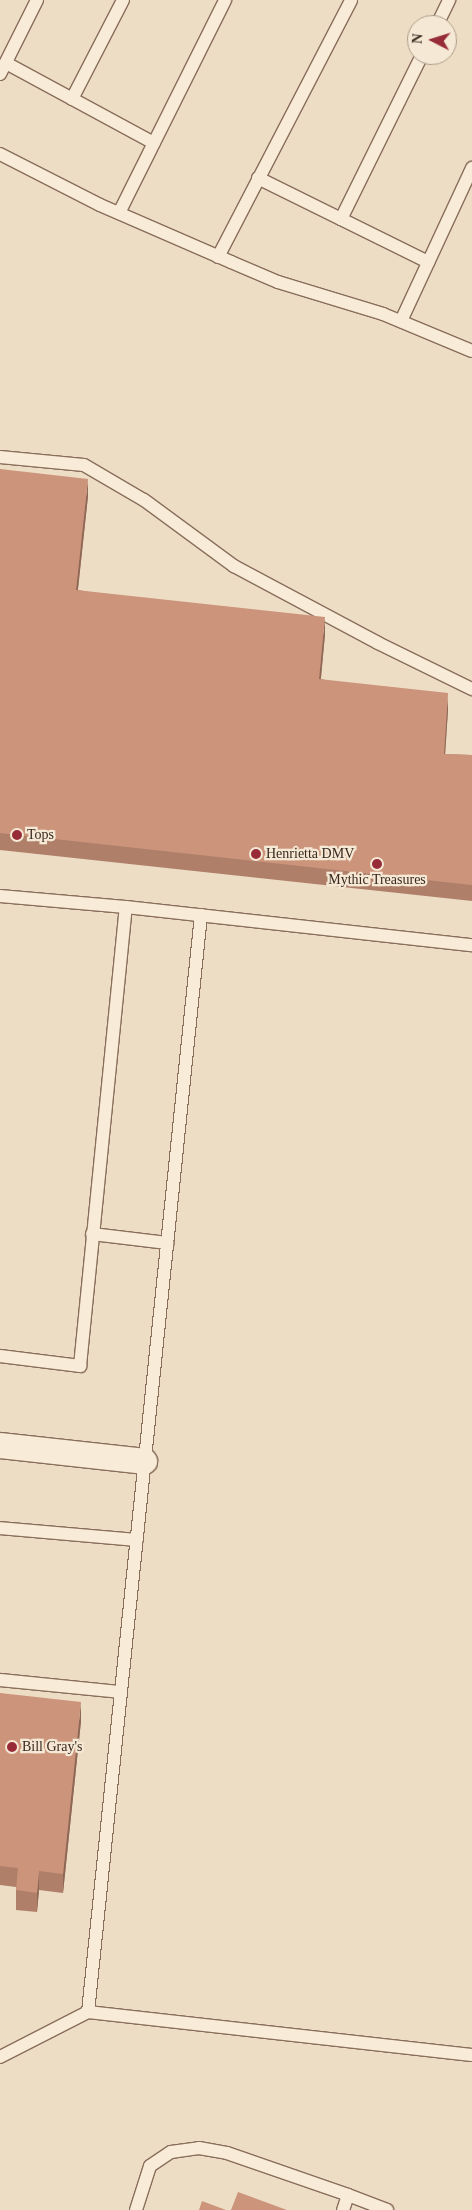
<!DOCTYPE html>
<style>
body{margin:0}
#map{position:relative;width:472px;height:2210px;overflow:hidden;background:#eeddc5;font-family:Georgia,serif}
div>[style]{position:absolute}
.roads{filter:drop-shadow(1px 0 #886e5b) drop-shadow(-1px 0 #886e5b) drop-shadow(0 1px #886e5b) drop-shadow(0 -1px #886e5b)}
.lane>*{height:12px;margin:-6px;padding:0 6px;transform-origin:6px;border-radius:6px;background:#f8ebd8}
.street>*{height:25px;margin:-12.5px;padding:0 12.5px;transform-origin:12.5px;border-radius:12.5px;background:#f8ebd8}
.wall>*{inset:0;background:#af7f6a}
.shaded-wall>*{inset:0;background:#8e6856}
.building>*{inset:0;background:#cb947b}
.dots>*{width:14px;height:14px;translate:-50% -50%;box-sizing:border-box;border:2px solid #f5e8d4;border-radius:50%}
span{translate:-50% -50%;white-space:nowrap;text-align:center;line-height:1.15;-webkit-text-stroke:4.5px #f5e8d4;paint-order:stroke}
.poi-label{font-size:14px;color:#39291f}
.left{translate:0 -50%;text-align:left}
.north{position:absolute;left:407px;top:15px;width:50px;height:50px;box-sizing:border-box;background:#f5e8d4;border:1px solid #aa9c8c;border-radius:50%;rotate:275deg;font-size:14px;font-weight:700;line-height:20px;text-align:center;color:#39291f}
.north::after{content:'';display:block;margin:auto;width:18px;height:22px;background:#972c38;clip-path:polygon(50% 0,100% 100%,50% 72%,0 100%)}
</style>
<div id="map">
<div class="roads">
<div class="lane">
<i style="left:437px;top:25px;width:28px;rotate:-64deg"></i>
<i style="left:6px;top:63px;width:168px;rotate:28.4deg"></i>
<i style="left:0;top:74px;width:83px;rotate:-63.4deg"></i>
<i style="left:72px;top:99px;width:111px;rotate:-62.7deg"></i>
<i style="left:0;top:154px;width:112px;rotate:27deg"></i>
<i style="left:100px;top:205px;width:143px;rotate:23.5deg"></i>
<i style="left:231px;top:262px;width:51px;rotate:23.1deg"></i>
<i style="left:278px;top:282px;width:110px;rotate:16.9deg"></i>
<i style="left:383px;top:314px;width:96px;rotate:22.6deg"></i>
<i style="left:258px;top:178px;width:190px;rotate:26.3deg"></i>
<i style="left:119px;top:213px;width:238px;rotate:-63.5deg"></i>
<i style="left:341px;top:219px;width:183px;rotate:-63.7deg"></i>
<i style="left:218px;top:257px;width:289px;rotate:-62.6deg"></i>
<i style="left:401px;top:321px;width:169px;rotate:-65.1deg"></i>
<i style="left:0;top:457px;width:84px;rotate:5.4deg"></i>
<i style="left:84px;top:465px;width:69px;rotate:30.3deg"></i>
<i style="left:144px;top:500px;width:112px;rotate:36.3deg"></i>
<i style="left:234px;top:566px;width:163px;rotate:28.1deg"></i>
<i style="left:378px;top:643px;width:105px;rotate:26.1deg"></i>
<i style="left:0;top:896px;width:126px;rotate:5deg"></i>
<i style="left:126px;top:907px;width:348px;rotate:6.3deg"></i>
<i style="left:92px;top:1234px;width:76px;rotate:6.8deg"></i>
<i style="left:0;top:1356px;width:81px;rotate:7.1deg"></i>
<i style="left:80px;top:1366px;width:461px;rotate:-84.3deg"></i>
<i style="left:0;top:1528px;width:137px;rotate:5deg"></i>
<i style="left:0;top:1680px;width:121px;rotate:5.7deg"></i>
<i style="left:88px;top:2012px;width:1103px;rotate:-84.12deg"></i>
<i style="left:0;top:2057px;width:99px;rotate:-27.1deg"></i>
<i style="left:88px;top:2012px;width:386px;rotate:6.4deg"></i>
<i style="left:348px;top:2195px;width:42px;rotate:21deg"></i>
<i style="left:136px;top:2210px;width:46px;rotate:-72.3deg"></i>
<i style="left:150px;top:2166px;width:25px;rotate:-34deg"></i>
<i style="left:171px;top:2152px;width:28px;rotate:-8deg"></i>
<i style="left:199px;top:2148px;width:28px;rotate:10deg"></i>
<i style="left:227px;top:2153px;width:128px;rotate:19.1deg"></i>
<i style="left:348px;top:2195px;width:16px;rotate:108deg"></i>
</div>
<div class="street">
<i style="left:0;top:1445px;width:145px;rotate:6.3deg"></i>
</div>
</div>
<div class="wall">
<i style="clip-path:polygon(0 469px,88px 496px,78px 590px,325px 634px,321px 679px,448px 710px,445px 754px,472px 755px,472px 901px,0 850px)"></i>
<i style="clip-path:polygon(0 1693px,81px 1721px,63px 1893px,39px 1890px,37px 1912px,16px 1910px,16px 1887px,0 1885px)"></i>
</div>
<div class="shaded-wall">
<i style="clip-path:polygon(88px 479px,88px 496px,76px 606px,76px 590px)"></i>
<i style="clip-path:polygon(325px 617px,325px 634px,319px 696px,319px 679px)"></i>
<i style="clip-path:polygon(448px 693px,448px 710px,444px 771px,444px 754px)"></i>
<i style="clip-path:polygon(81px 1702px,81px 1721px,63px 1893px,63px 1874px)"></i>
<i style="clip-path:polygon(39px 1871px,39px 1890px,37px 1912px,37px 1893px)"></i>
</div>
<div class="building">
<i style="clip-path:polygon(0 469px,88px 479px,76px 590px,325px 617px,319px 679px,448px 693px,444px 754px,472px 755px,472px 885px,0 833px)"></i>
<i style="clip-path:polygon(0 1693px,81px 1702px,63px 1874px,39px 1871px,37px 1893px,16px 1890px,18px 1868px,0 1866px)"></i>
<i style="clip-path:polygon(238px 2192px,287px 2210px,231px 2210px)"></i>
<i style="clip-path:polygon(202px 2201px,226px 2210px,199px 2210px)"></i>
</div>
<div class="dots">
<i style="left:17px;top:835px;background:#972c38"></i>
<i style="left:256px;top:854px;background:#972c38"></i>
<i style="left:377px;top:864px;background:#972c38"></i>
<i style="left:12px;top:1747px;background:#972c38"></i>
</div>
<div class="poi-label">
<span class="left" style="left:27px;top:835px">Tops</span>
<span class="left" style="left:266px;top:854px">Henrietta DMV</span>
<span style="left:377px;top:880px">Mythic Treasures</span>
<span class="left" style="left:22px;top:1747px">Bill Gray's</span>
</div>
<div class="north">N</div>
</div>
